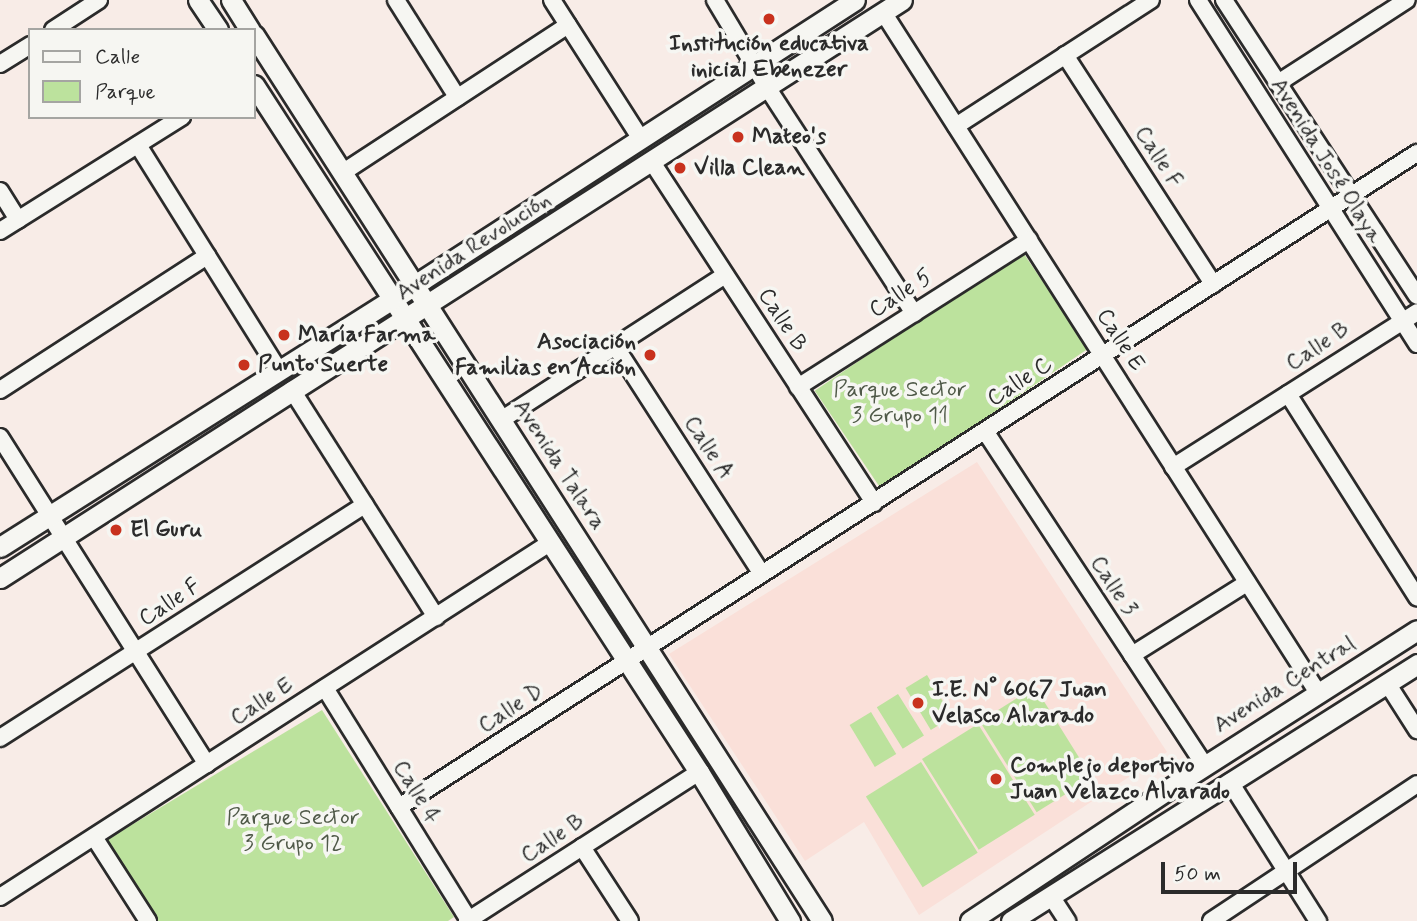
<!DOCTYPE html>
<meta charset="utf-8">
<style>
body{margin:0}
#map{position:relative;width:1417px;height:921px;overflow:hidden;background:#f8ece7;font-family:Mynerve,sans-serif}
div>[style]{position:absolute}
.built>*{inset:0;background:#fae0d9}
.green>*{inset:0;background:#bce29d;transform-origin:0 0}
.roads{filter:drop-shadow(2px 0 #2b2b2b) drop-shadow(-2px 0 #2b2b2b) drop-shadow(0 2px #2b2b2b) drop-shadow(0 -2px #2b2b2b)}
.minor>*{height:16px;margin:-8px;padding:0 8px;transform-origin:8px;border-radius:8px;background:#f6f6f2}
.tertiary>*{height:19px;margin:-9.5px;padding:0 9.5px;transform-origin:9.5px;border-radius:9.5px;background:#f6f6f2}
.dots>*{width:19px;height:19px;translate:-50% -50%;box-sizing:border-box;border:4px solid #f6f6f2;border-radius:50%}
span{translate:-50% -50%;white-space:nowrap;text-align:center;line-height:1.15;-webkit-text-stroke:7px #f6f6f2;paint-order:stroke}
.poi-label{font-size:23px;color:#2b2b2b;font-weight:700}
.left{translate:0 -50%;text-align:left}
.right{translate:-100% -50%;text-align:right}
.street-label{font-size:23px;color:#2b2b2b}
.park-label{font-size:23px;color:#4f5948}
.legend{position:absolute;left:28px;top:28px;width:228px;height:91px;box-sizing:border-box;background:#f6f6f2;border:2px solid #a5a5a2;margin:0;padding:9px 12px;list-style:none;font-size:21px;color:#2b2b2b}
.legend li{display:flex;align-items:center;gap:14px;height:35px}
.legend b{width:35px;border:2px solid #a5a5a2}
.scale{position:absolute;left:1161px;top:862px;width:136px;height:32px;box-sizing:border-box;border:4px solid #2b2b2b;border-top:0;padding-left:9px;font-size:21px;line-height:24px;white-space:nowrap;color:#2b2b2b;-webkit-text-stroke:5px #f6f6f2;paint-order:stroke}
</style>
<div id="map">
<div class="built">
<i style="clip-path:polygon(977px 462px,1167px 752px,919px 915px,864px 822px,805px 861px,669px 654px)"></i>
</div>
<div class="green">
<i style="left:1022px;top:251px;width:118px;height:250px;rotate:56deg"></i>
<i style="left:927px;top:675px;width:49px;height:25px;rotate:59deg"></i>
<i style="left:1035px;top:687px;width:107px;height:65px;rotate:58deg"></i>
<i style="left:898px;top:694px;width:49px;height:25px;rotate:58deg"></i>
<i style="clip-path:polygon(322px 710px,454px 917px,448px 921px,158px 921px,105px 841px)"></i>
<i style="left:871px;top:712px;width:49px;height:25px;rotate:59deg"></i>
<i style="left:978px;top:724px;width:107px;height:66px;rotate:58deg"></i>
<i style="left:921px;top:762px;width:107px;height:65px;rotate:58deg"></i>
</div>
<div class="roads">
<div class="minor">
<i style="left:396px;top:0;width:115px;rotate:57.8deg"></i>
<i style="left:552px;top:0;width:165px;rotate:57.4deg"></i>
<i style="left:715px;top:0;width:101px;rotate:59.1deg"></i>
<i style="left:767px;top:87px;width:270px;rotate:57deg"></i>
<i style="left:1198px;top:0;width:408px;rotate:57.5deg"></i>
<i style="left:1224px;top:0;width:353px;rotate:56.9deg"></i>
<i style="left:883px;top:12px;width:808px;rotate:57.43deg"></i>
<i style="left:53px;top:30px;width:55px;rotate:-33.1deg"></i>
<i style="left:1065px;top:55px;width:273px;rotate:57.1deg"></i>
<i style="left:0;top:64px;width:36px;rotate:-32deg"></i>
<i style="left:1278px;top:83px;width:153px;rotate:-32.8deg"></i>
<i style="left:956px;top:126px;width:232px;rotate:-32.9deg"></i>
<i style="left:138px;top:145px;width:264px;rotate:58deg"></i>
<i style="left:652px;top:162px;width:407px;rotate:56.9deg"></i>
<i style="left:342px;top:173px;width:270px;rotate:-33.2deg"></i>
<i style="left:0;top:191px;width:34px;rotate:58deg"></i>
<i style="left:0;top:231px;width:215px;rotate:-32.1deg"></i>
<i style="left:615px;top:346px;width:271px;rotate:57.2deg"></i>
<i style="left:798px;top:387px;width:274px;rotate:-32.5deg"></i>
<i style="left:0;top:390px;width:247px;rotate:-32.9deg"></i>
<i style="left:292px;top:390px;width:269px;rotate:57.6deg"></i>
<i style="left:1288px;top:394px;width:241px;rotate:57.6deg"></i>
<i style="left:501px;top:420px;width:267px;rotate:-32.9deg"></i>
<i style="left:985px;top:431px;width:399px;rotate:56.7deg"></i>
<i style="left:0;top:437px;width:387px;rotate:57.7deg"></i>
<i style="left:1173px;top:467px;width:289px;rotate:-32.4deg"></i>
<i style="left:1132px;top:655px;width:136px;rotate:-32.1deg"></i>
<i style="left:1387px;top:683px;width:56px;rotate:57.4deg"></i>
<i style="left:325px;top:688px;width:273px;rotate:58.2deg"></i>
<i style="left:0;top:738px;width:433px;rotate:-32.6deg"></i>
<i style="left:1230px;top:782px;width:165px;rotate:57.7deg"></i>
<i style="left:399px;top:807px;width:1210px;rotate:-32.72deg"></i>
<i style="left:94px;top:837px;width:100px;rotate:57.3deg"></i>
<i style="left:582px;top:847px;width:88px;rotate:57deg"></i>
<i style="left:1051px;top:896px;width:30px;rotate:57deg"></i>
<i style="left:0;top:897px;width:652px;rotate:-32.79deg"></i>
<i style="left:467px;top:921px;width:276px;rotate:-32.7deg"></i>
<i style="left:1211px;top:921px;width:247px;rotate:-33.6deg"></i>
</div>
<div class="tertiary">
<i style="left:198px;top:0;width:36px;rotate:56deg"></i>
<i style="left:231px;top:0;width:36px;rotate:58deg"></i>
<i style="left:254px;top:35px;width:1052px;rotate:57.34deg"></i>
<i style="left:254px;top:85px;width:819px;rotate:57.07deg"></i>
<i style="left:699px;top:772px;width:175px;rotate:58.6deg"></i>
<i style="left:0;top:547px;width:465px;rotate:-32.3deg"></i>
<i style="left:393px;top:299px;width:550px;rotate:-32.91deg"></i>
<i style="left:0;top:578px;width:1071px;rotate:-32.65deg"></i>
<i style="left:970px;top:921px;width:253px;rotate:-33.6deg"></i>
<i style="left:1181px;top:781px;width:280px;rotate:-32.6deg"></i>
<i style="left:1011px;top:921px;width:481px;rotate:-32.3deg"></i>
</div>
</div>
<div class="dots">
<i style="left:769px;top:19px;background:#c8321e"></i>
<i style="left:738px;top:137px;background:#c8321e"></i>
<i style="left:680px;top:168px;background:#c8321e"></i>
<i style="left:284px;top:335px;background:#c8321e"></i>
<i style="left:650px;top:355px;background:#c8321e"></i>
<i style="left:244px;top:365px;background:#c8321e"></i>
<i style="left:116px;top:530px;background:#c8321e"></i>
<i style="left:918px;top:703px;background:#c8321e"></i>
<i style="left:996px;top:779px;background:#c8321e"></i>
</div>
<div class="poi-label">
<span style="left:769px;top:57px">Institución educativa<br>inicial Ebenezer</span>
<span class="left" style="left:752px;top:137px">Mateo's</span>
<span class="left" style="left:694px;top:168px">Villa Clean</span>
<span class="left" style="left:298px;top:335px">María Farma</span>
<span class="right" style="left:636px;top:355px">Asociación<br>Familias en Acción</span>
<span class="left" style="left:258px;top:365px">Punto Suerte</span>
<span class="left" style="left:130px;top:530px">El Guru</span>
<span class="left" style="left:932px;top:703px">I.E. N° 6067 Juan<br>Velasco Alvarado</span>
<span class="left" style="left:1010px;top:779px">Complejo deportivo<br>Juan Velazco Alvarado</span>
</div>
<div class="street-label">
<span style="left:1158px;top:157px;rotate:57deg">Calle F</span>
<span style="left:1326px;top:161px;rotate:58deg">Avenida José Olaya</span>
<span style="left:474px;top:247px;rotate:-33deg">Avenida Revolución</span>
<span style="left:901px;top:294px;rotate:-33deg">Calle 5</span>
<span style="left:782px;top:320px;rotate:57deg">Calle B</span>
<span style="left:1120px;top:340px;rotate:57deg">Calle E</span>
<span style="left:1318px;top:347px;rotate:-33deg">Calle B</span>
<span style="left:1020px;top:382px;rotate:-33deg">Calle C</span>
<span style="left:708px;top:448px;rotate:57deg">Calle A</span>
<span style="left:559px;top:465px;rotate:57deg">Avenida Talara</span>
<span style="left:1113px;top:586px;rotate:57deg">Calle 3</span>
<span style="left:170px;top:603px;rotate:-33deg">Calle F</span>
<span style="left:1285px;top:685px;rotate:-32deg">Avenida Central</span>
<span style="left:262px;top:702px;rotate:-33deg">Calle E</span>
<span style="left:511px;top:709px;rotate:-33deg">Calle D</span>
<span style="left:416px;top:792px;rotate:58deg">Calle 4</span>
<span style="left:553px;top:839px;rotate:-33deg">Calle B</span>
</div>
<div class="park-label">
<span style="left:900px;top:403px">Parque Sector<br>3 Grupo 11</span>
<span style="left:293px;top:831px">Parque Sector<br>3 Grupo 12</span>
</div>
<ul class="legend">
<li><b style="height:9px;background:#f6f6f2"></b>Calle</li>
<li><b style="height:19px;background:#bce29d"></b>Parque</li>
</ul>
<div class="scale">50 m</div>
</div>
